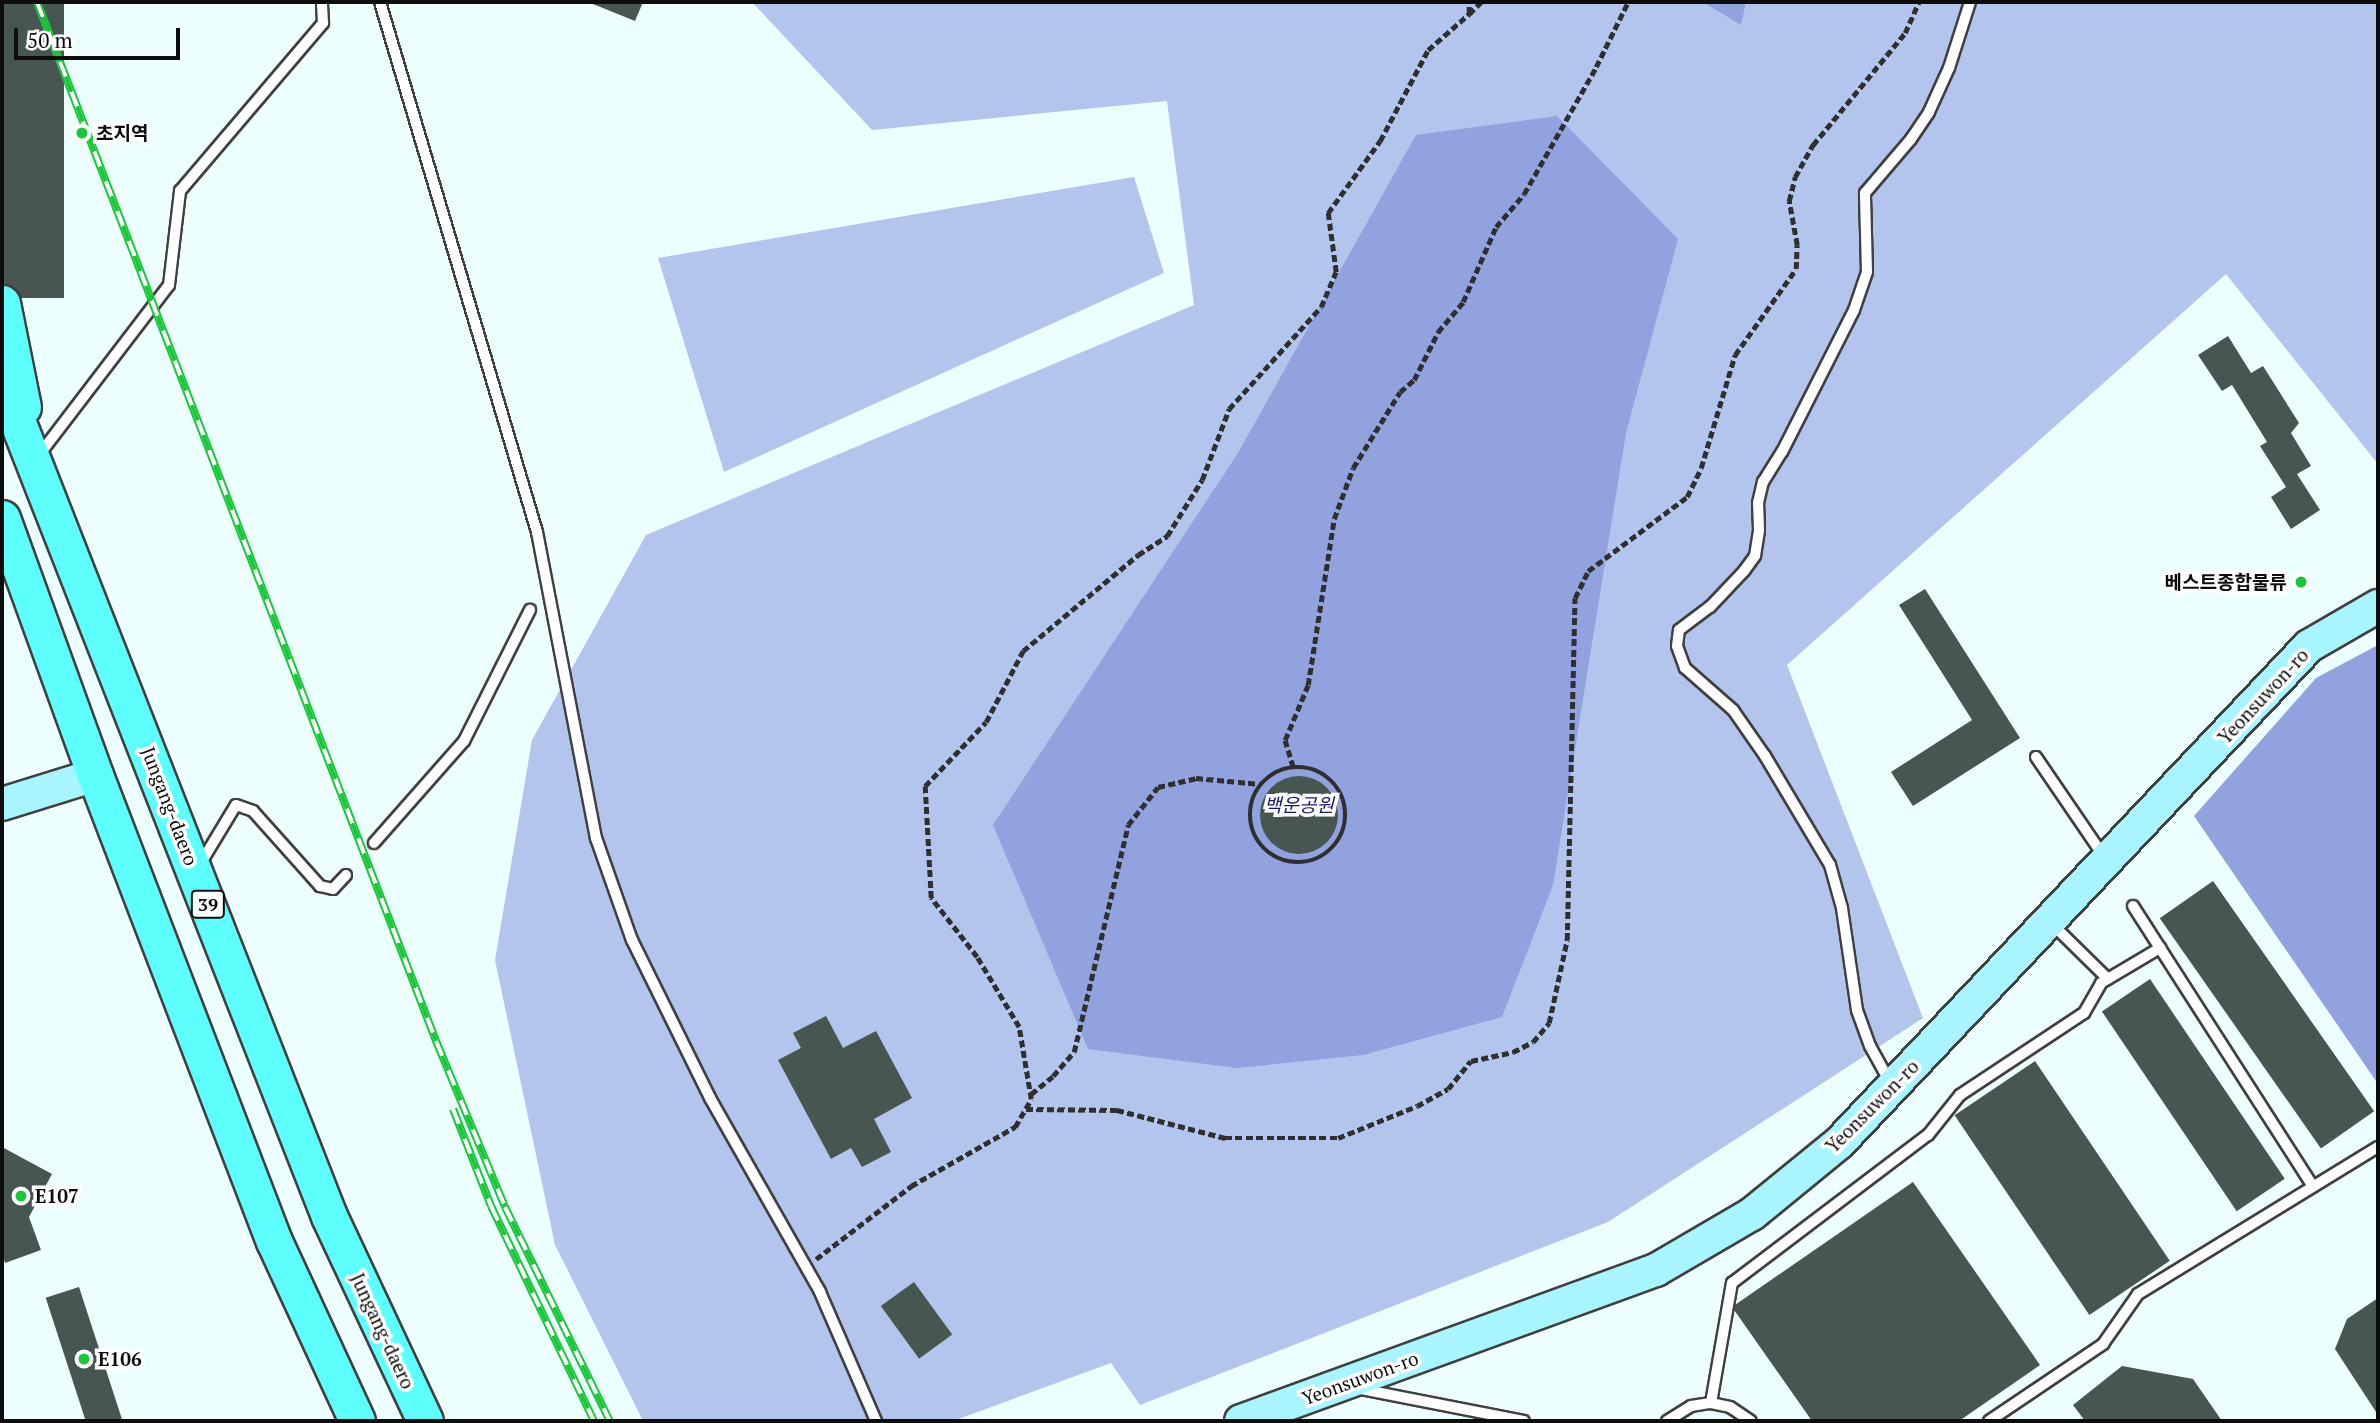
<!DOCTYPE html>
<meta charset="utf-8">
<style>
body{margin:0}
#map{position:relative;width:2380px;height:1423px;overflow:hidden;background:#edfeff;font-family:"PT Serif","Noto Sans KR",serif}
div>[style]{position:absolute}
.green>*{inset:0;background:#b3c4ed}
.forest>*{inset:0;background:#91a2df}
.building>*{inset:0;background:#485651;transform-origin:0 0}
.round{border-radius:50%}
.path>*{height:4.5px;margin-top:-2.25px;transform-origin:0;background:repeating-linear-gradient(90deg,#2f2f2f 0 7px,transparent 0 10.5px)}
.path>.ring{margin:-2.25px;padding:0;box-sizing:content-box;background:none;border:4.5px solid #2f2f2f;border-radius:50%}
.roads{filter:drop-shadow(2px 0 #404040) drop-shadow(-2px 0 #404040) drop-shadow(0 2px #404040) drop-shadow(0 -2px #404040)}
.lane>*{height:10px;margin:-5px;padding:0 5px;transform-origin:5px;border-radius:5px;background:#fff}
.secondary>*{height:32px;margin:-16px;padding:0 16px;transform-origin:16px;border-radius:16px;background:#a8f5ff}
.primary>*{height:35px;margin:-17.5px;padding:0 17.5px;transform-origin:17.5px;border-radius:17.5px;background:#5dfffd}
.rail>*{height:8px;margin-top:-4px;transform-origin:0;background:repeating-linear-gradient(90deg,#fff 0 16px,#19c839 0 32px);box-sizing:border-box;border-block:2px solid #19c839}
.dots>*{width:19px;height:19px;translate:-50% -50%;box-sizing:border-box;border:4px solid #fff;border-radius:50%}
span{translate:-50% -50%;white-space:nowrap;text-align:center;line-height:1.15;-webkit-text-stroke:7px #fff;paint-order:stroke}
.shield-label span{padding:2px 5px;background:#fff;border:2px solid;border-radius:5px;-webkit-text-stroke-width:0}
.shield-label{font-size:18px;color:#0d0d0d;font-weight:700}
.poi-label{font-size:19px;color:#0d0d0d;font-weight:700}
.left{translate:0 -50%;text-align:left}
.right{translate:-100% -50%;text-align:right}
.street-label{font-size:19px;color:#0d0d0d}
.park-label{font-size:19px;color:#1a186a;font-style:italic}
.frame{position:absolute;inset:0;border:4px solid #0d0d0d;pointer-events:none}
.scale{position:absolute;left:14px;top:28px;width:166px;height:32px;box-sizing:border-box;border:4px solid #0d0d0d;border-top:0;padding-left:9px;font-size:21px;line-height:24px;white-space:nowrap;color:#0d0d0d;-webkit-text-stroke:5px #fff;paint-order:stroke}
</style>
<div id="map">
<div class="green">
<i style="clip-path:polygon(752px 2px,2378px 2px,2378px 464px,2226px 274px,1787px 665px,1923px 1018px,1608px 1222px,1140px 1405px,1111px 1363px,953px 1421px,643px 1421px,555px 1245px,495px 960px,532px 740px,646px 535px,1194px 305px,1167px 101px,872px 130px)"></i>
<i style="clip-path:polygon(1134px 177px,1164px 273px,724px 472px,658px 258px)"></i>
</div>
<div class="forest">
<i style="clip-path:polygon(1703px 2px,1746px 2px,1741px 25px)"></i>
<i style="clip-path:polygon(1557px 116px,1678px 239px,1626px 433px,1553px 885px,1502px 1017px,1363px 1055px,1237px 1068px,1088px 1049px,993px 825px,1238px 453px,1416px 135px)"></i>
<i style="clip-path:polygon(2378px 645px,2378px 1084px,2194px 816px,2316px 678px)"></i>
</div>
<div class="building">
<i style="left:2px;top:2px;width:62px;height:296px"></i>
<i style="clip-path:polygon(588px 2px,643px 2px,635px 21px)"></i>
<i style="clip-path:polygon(2228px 336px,2251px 373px,2263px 366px,2299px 423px,2291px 433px,2311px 466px,2297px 474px,2320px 510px,2291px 529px,2271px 497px,2286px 487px,2260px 446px,2267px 442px,2232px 385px,2222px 391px,2198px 355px)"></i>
<i style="clip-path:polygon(1925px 589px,2020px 738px,1913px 806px,1891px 772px,1972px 720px,1899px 605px)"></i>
<i class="round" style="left:1260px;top:776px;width:78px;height:78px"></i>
<i style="left:2213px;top:881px;width:281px;height:65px;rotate:55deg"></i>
<i style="left:2150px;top:979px;width:241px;height:58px;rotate:56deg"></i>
<i style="clip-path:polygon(826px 1016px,843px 1048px,876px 1031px,912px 1098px,874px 1119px,891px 1152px,862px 1167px,851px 1148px,831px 1159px,778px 1060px,801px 1048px,793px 1033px)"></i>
<i style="left:2035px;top:1061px;width:241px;height:97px;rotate:56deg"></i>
<i style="clip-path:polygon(2px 1147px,52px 1174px,29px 1217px,41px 1250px,5px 1263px,2px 1252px)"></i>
<i style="clip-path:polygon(1913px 1182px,2040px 1365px,1959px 1421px,1812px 1421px,1732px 1307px)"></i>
<i style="left:914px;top:1282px;width:65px;height:41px;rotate:54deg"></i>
<i style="left:79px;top:1287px;width:141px;height:35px;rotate:72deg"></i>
<i style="clip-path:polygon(2378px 1298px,2378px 1415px,2335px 1349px,2347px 1319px)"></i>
<i style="clip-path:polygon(2122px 1366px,2193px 1379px,2222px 1421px,2085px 1421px,2073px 1405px)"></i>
</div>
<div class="path">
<i style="left:1469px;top:14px;width:17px;rotate:-45deg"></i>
<i style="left:1293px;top:767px;width:28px;rotate:-107deg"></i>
<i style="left:1285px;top:740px;width:60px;rotate:-67.3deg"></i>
<i style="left:1308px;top:685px;width:168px;rotate:-81.1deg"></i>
<i style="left:1334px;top:519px;width:54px;rotate:-69.6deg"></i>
<i style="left:1353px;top:468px;width:89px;rotate:-58.3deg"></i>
<i style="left:1400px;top:392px;width:18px;rotate:-41deg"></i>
<i style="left:1414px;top:380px;width:54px;rotate:-63.4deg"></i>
<i style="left:1438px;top:332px;width:39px;rotate:-50deg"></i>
<i style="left:1463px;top:302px;width:82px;rotate:-66.3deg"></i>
<i style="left:1496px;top:227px;width:43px;rotate:-49.7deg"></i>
<i style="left:1524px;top:194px;width:146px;rotate:-60.4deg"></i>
<i style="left:1596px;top:67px;width:72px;rotate:-63.8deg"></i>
<i class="ring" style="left:1250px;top:767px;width:91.5px;height:91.5px"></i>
<i style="left:1031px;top:1094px;width:28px;rotate:-39deg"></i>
<i style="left:1053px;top:1076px;width:32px;rotate:-49deg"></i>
<i style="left:1074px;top:1052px;width:233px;rotate:-76.6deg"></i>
<i style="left:1128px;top:825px;width:48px;rotate:-51.7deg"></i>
<i style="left:1158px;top:787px;width:39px;rotate:-13deg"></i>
<i style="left:1196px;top:778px;width:65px;rotate:5.3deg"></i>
<i style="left:1026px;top:1109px;width:91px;rotate:0.6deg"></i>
<i style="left:1117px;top:1110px;width:112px;rotate:14.5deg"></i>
<i style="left:1225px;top:1138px;width:113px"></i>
<i style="left:1338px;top:1138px;width:85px;rotate:-22.1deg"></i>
<i style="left:1417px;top:1106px;width:35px;rotate:-29deg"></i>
<i style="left:1448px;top:1089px;width:36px;rotate:-51deg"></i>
<i style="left:1471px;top:1061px;width:43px;rotate:-12.1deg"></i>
<i style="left:1513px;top:1052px;width:22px;rotate:-27deg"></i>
<i style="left:1533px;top:1042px;width:25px;rotate:-50deg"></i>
<i style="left:1549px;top:1023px;width:85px;rotate:-77.8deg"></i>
<i style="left:1567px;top:940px;width:342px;rotate:-88.7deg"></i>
<i style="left:1575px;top:598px;width:30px;rotate:-64deg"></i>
<i style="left:1588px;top:571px;width:124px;rotate:-36.8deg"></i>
<i style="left:1687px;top:497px;width:32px;rotate:-64deg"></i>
<i style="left:1701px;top:468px;width:118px;rotate:-73.3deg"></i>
<i style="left:1735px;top:355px;width:105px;rotate:-54.7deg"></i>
<i style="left:1796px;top:269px;width:24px;rotate:-88deg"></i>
<i style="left:1797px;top:245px;width:45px;rotate:-100.3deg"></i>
<i style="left:1789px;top:201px;width:25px;rotate:-76deg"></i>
<i style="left:1795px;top:177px;width:37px;rotate:-61deg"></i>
<i style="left:1813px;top:145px;width:145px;rotate:-50.6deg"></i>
<i style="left:1905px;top:33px;width:34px;rotate:-66deg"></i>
<i style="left:816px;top:1259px;width:120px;rotate:-37.5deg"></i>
<i style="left:911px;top:1186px;width:120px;rotate:-29.6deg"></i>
<i style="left:1015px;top:1127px;width:32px;rotate:-60deg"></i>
<i style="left:1031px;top:1099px;width:73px;rotate:-99.5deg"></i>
<i style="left:1019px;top:1027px;width:82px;rotate:-121deg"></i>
<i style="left:977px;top:957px;width:75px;rotate:-127.9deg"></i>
<i style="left:931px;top:898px;width:112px;rotate:-93.1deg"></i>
<i style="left:925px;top:786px;width:88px;rotate:-46.4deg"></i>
<i style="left:986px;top:722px;width:80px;rotate:-62.5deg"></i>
<i style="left:1023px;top:651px;width:150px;rotate:-39.9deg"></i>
<i style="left:1138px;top:555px;width:35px;rotate:-33deg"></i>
<i style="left:1167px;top:536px;width:66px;rotate:-58deg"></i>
<i style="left:1202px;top:480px;width:76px;rotate:-69.2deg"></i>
<i style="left:1229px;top:409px;width:137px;rotate:-48deg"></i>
<i style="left:1321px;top:307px;width:38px;rotate:-67deg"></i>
<i style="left:1336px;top:272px;width:60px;rotate:-97.7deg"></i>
<i style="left:1328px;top:213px;width:89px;rotate:-54.2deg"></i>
<i style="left:1380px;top:141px;width:103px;rotate:-62.2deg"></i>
<i style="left:1428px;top:50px;width:55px;rotate:-41.3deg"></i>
<i style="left:1469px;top:14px;width:12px;rotate:-90deg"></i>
</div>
<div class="roads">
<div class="lane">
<i style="left:380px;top:2px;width:553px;rotate:73.5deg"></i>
<i style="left:537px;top:532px;width:312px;rotate:79.1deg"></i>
<i style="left:596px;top:838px;width:108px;rotate:70.6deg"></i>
<i style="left:632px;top:940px;width:176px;rotate:63.7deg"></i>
<i style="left:710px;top:1098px;width:223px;rotate:60.4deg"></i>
<i style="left:820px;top:1292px;width:141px;rotate:66.5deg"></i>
<i style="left:39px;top:455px;width:214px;rotate:-52.6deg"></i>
<i style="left:169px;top:285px;width:95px;rotate:-83.3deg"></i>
<i style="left:180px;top:191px;width:221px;rotate:-49.6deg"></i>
<i style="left:323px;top:23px;width:21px;rotate:-93deg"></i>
<i style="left:2036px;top:757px;width:122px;rotate:55.7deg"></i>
<i style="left:374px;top:843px;width:136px;rotate:-48.6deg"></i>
<i style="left:464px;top:741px;width:147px;rotate:-63.3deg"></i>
<i style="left:199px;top:866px;width:71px;rotate:-58.8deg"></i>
<i style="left:236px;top:805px;width:18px;rotate:19deg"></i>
<i style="left:253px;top:811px;width:101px;rotate:48.2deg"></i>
<i style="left:320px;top:886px;width:13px;rotate:13deg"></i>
<i style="left:333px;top:889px;width:19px;rotate:-47deg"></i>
<i style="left:2133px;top:906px;width:333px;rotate:57.3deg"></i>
<i style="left:2050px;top:922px;width:81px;rotate:44.5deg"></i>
<i style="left:1891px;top:1084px;width:43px;rotate:-118.9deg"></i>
<i style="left:1870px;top:1046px;width:38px;rotate:-110deg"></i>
<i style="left:1857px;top:1010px;width:103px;rotate:-98.4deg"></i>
<i style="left:1842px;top:908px;width:45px;rotate:-105.6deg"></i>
<i style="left:1830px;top:865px;width:127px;rotate:-120.8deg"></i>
<i style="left:1765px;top:756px;width:56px;rotate:-124.8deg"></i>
<i style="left:1733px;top:710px;width:64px;rotate:-138.8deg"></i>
<i style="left:1685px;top:668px;width:23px;rotate:-110deg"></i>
<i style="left:1677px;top:646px;width:16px;rotate:-83deg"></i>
<i style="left:1679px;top:630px;width:39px;rotate:-37deg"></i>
<i style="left:1710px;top:607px;width:50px;rotate:-46.6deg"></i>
<i style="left:1744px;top:571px;width:19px;rotate:-54deg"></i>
<i style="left:1755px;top:556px;width:26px;rotate:-81deg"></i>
<i style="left:1759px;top:530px;width:27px;rotate:-92deg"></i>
<i style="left:1758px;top:503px;width:22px;rotate:-77deg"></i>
<i style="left:1763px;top:482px;width:36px;rotate:-58deg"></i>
<i style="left:1782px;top:452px;width:159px;rotate:-63.1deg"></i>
<i style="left:1854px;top:310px;width:40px;rotate:-71.1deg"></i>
<i style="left:1867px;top:272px;width:79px;rotate:-91.5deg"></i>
<i style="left:1865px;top:193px;width:71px;rotate:-49.6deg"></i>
<i style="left:1911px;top:139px;width:32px;rotate:-56deg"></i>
<i style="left:1929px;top:112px;width:48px;rotate:-65.6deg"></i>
<i style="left:1949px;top:68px;width:69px;rotate:-72.3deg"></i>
<i style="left:1356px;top:1388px;width:171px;rotate:11.1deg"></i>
<i style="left:1711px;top:1403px;width:122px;rotate:-80.1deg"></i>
<i style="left:1732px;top:1283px;width:246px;rotate:-37.1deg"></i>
<i style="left:1928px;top:1135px;width:51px;rotate:-51.3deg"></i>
<i style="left:1960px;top:1095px;width:149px;rotate:-33.5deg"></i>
<i style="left:2084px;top:1013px;width:34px;rotate:-60deg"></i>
<i style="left:2101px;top:983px;width:69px;rotate:-30.7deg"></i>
<i style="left:1667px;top:1421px;width:28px;rotate:-32deg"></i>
<i style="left:1691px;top:1406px;width:20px;rotate:-9deg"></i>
<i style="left:1711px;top:1403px;width:19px;rotate:12deg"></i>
<i style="left:1730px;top:1407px;width:25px;rotate:34deg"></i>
<i style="left:1989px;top:1421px;width:138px;rotate:-34deg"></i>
<i style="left:2103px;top:1344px;width:61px;rotate:-55deg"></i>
<i style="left:2138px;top:1294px;width:281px;rotate:-31.5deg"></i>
</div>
<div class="secondary">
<i style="left:2px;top:804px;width:97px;rotate:-17.3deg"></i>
<i style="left:1241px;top:1421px;width:442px;rotate:-20deg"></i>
<i style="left:1656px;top:1270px;width:111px;rotate:-30.3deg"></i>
<i style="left:1752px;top:1214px;width:112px;rotate:-39.2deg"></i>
<i style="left:1839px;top:1143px;width:684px;rotate:-46.6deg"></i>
<i style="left:2309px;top:646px;width:80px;rotate:-30.1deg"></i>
</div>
<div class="primary">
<i style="left:2px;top:303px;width:106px;rotate:78.6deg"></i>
<i style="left:2px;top:382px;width:896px;rotate:68.59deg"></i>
<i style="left:329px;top:1216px;width:226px;rotate:64.9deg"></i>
<i style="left:2px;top:518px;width:273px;rotate:70.1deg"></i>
<i style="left:95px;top:775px;width:499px;rotate:69deg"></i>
<i style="left:274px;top:1241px;width:198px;rotate:65.2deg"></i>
</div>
</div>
<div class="rail">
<i style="left:37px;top:2px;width:1113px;rotate:68.99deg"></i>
<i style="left:436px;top:1041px;width:180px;rotate:67.4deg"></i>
<i style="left:505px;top:1207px;width:238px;rotate:63.9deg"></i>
<i style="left:453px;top:1109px;width:104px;rotate:68.6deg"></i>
<i style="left:491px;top:1206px;width:238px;rotate:64.4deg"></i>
</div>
<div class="dots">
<i style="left:82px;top:133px;background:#19c839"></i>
<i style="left:2301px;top:582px;background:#19c839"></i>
<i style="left:21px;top:1196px;background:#19c839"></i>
<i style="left:84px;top:1359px;background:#19c839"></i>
</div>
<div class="shield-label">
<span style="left:208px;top:904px">39</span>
</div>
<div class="poi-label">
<span class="left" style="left:96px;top:133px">초지역</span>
<span class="right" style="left:2287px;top:582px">베스트종합물류</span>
<span class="left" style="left:35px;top:1196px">E107</span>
<span class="left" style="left:98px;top:1359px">E106</span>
</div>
<div class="street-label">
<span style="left:2263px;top:696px;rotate:-47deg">Yeonsuwon-ro</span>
<span style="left:170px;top:806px;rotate:69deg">Jungang-daero</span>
<span style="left:1872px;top:1106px;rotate:-45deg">Yeonsuwon-ro</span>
<span style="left:383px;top:1331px;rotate:65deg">Jungang-daero</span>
<span style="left:1360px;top:1378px;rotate:-20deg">Yeonsuwon-ro</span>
</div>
<div class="park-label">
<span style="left:1299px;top:805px">백운공원</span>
</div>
<div class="frame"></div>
<div class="scale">50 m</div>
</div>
